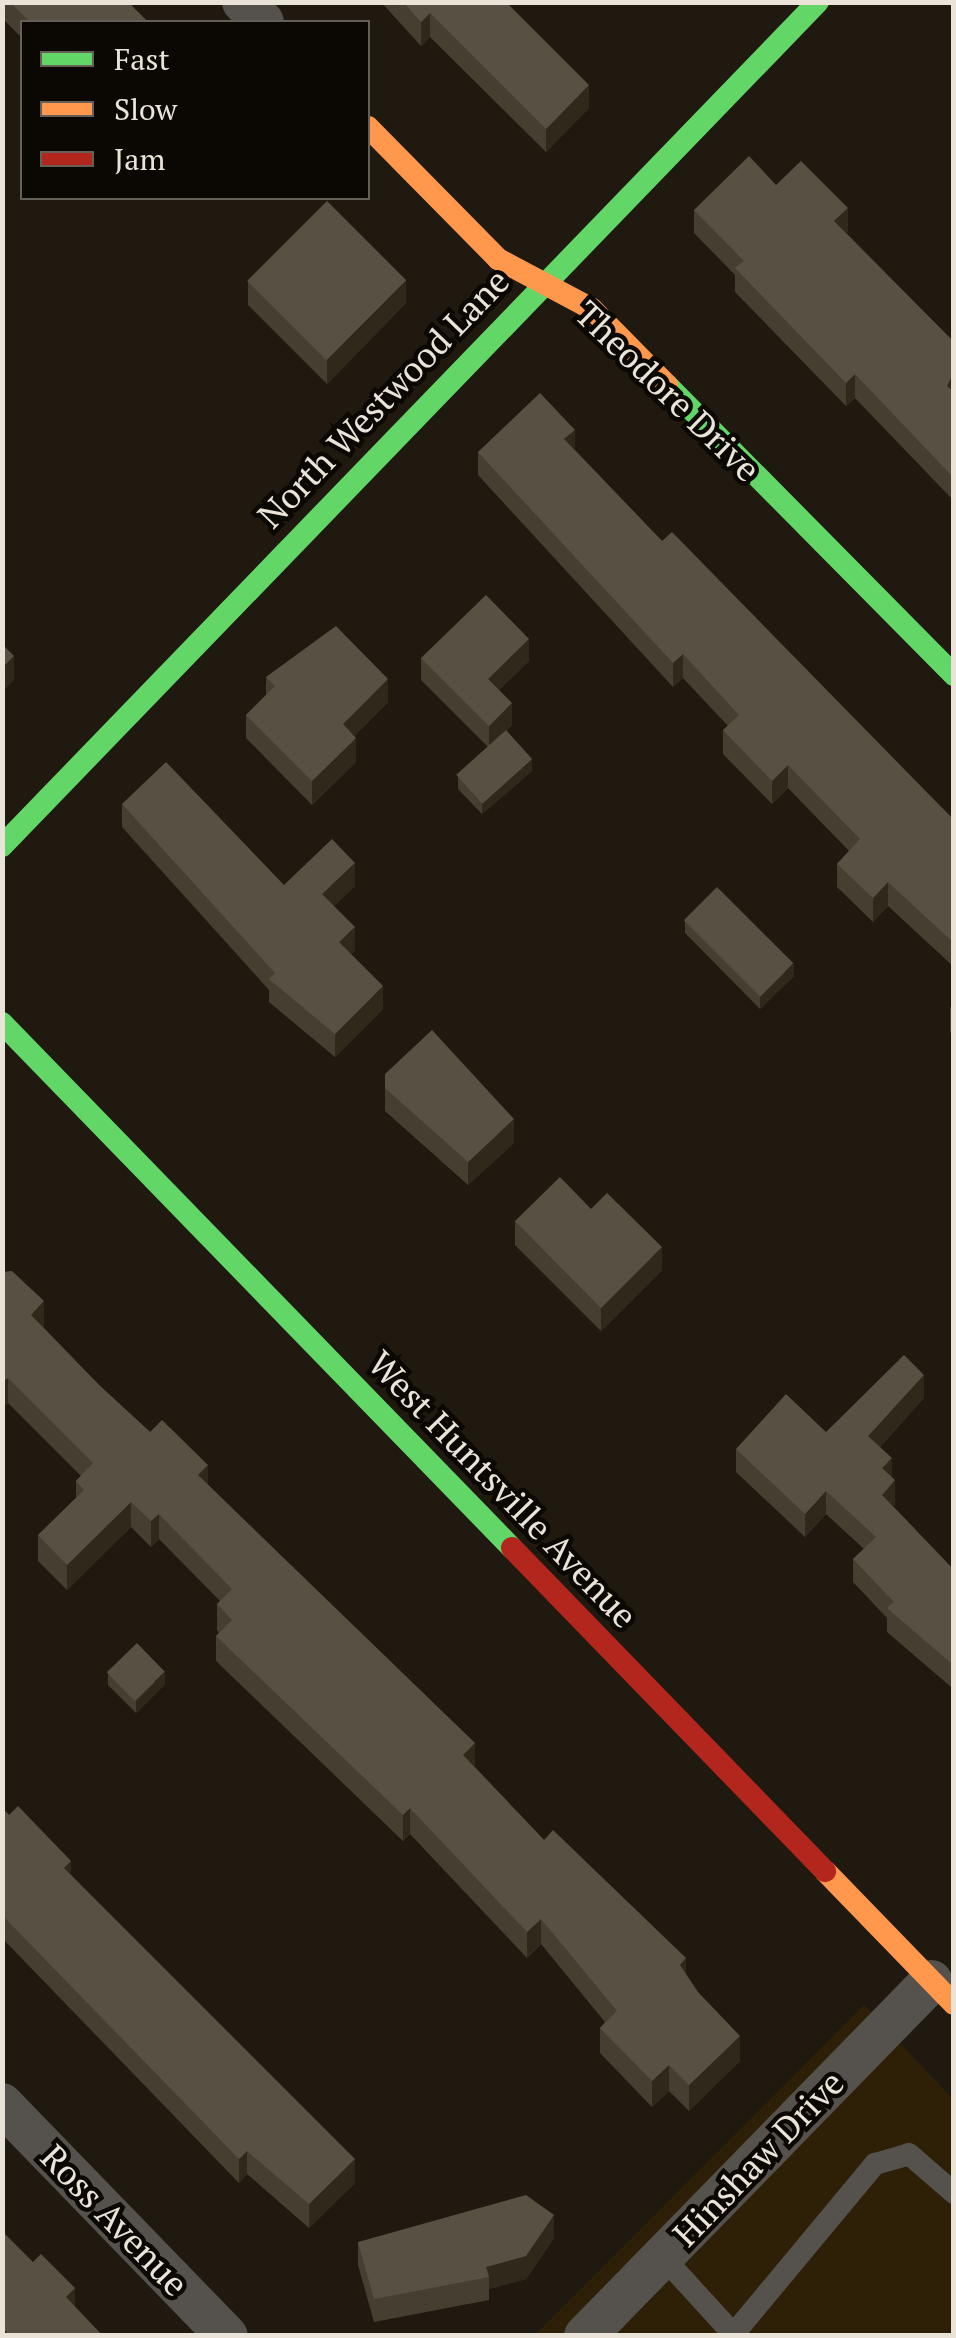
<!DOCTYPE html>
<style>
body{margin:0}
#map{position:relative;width:956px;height:2338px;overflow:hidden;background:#1f190f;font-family:"PT Serif",serif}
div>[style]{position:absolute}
.built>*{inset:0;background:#2d2007}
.lane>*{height:22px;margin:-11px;padding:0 11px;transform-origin:11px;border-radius:11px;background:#55524d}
.street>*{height:42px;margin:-21px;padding:0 21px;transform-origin:21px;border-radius:21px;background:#55524d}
.fast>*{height:22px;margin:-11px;padding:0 11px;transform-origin:11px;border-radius:11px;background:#63d668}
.slow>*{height:22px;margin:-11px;padding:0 11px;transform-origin:11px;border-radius:11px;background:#ff974d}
.jam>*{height:22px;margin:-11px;padding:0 11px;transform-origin:11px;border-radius:11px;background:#b3261e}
.wall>*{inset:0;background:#463f31}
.shaded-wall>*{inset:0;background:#2f291c}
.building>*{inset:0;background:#585143;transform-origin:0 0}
span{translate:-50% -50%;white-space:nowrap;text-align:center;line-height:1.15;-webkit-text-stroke:9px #0b0702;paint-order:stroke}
.street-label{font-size:35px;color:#eae3d7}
.frame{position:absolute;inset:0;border:5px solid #eae3d7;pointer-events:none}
.legend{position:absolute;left:20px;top:20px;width:350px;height:180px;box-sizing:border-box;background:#0b0702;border:2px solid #645f57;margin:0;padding:12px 18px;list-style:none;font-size:30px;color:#eae3d7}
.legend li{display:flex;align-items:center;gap:20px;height:50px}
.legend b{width:50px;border:2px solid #645f57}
</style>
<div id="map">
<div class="built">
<i style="clip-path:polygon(864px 2005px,953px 2099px,953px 2335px,534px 2336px)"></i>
</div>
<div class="lane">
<i style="left:662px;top:2256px;width:108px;rotate:47.6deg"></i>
<i style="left:732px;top:2336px;width:224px;rotate:-50.3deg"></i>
<i style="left:875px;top:2164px;width:35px;rotate:-16deg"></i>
<i style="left:909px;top:2154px;width:60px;rotate:40.9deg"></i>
</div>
<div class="street">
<i style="left:243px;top:2px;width:28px;rotate:45deg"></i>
<i style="left:2px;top:2104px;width:323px;rotate:45.9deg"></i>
<i style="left:585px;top:2336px;width:496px;rotate:-45.7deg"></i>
</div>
<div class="fast">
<i style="left:667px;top:385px;width:408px;rotate:45.3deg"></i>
<i style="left:2px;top:846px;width:1174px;rotate:-45.97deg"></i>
<i style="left:2px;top:1023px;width:732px;rotate:45.83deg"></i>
</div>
<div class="slow">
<i style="left:368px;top:127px;width:185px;rotate:45.4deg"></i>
<i style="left:498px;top:259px;width:106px;rotate:28deg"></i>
<i style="left:592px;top:309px;width:107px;rotate:45.4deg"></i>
<i style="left:825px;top:1871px;width:185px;rotate:45.9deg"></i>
</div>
<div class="jam">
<i style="left:512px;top:1548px;width:450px;rotate:45.9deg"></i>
</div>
<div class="wall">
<i style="clip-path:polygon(2px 2px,128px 2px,148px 22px,22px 22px,22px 38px,2px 18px)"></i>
<i style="clip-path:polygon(381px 2px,506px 2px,589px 108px,546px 152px,430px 37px,421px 46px)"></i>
<i style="clip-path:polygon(776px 185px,848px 231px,846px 233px,954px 342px,954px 501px,855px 398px,846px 406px,735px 292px,735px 275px,694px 233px,694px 210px)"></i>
<i style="clip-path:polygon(248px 282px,406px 303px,327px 384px,248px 305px)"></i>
<i style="clip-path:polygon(575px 450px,662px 541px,954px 820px,954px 967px,888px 906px,873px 922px,837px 887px,837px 864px,849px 851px,788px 788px,772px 804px,723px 754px,723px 730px,728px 726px,683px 678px,673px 687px,478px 475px,478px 452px)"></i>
<i style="clip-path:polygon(421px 658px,529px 661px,499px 690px,512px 725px,506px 731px,532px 771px,482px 814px,458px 789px,458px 777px,488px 747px,421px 680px)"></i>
<i style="clip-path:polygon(266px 677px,388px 702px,354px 736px,356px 762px,312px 805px,246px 738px,246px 715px,266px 695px)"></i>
<i style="clip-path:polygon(122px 804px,284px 885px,355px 886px,334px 906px,355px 950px,351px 954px,383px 1009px,335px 1057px,269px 1002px,269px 990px,122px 827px)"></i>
<i style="clip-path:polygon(685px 921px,794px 976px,760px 1009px,685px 933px)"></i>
<i style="clip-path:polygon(954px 986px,954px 1036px,950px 1032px,950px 1008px,952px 1005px)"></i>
<i style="clip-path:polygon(385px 1074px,514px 1143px,468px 1185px,385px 1111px)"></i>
<i style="clip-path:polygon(591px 1209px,662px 1270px,601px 1331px,515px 1245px,515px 1221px)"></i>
<i style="clip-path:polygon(2px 1272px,43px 1327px,99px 1385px,208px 1485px,544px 1840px,686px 1975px,740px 2061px,689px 2111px,669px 2091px,652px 2107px,600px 2053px,600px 2028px,605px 2022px,541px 1944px,527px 1958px,410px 1834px,403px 1841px,216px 1661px,216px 1636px,219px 1633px,217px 1630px,217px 1604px,220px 1601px,159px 1539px,151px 1547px,131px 1527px,67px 1590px,38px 1561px,38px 1535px,76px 1498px,76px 1481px,81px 1476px,8px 1403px,2px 1408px)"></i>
<i style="clip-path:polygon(924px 1398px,880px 1447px,892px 1477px,895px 1504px,893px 1506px,954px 1570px,954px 1685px,951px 1687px,887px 1632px,887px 1618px,853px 1582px,853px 1559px,864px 1549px,826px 1514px,805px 1537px,736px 1472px,736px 1449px,826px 1432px)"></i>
<i style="clip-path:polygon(108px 1673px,165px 1684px,136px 1713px,108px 1685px)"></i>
<i style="clip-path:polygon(2px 1808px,71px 1875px,355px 2183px,309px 2228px,247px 2174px,239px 2183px,2px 1938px)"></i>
<i style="clip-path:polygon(554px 2238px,526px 2279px,489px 2289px,489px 2300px,374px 2322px,358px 2265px,358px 2242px)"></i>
</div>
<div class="shaded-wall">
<i style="clip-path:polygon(430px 13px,430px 37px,421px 46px,421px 22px)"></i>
<i style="clip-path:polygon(589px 85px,589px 108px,546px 152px,546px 129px)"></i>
<i style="clip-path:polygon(848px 208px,848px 231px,834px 244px,834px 221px)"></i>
<i style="clip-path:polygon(406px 280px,406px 303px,327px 384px,327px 360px)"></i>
<i style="clip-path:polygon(954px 372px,954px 395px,947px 386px)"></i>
<i style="clip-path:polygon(855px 374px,855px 398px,846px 406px,846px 383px)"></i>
<i style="clip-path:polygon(575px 430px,575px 453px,564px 439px)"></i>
<i style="clip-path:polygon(529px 639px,529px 661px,488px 701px,488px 679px)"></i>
<i style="clip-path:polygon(683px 654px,683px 678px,673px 687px,673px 663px)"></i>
<i style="clip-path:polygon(14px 656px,14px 680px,2px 692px,2px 668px)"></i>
<i style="clip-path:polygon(388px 679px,388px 702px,343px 748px,343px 724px)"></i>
<i style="clip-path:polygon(512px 703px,512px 725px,489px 748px,489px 726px)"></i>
<i style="clip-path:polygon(356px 738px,356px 762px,312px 805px,312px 781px)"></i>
<i style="clip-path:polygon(532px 759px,532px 771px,482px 814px,482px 802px)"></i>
<i style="clip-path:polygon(788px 765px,788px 788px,772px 804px,772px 781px)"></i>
<i style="clip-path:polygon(355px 863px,355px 886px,322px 917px,322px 894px)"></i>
<i style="clip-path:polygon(888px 882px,888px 906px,873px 922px,873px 898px)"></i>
<i style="clip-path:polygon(355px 927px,355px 950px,339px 965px,339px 942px)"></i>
<i style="clip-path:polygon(794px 963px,794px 976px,760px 1009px,760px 997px)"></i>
<i style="clip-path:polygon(383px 986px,383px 1009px,335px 1057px,335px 1034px)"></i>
<i style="clip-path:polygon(514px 1119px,514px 1143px,468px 1185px,468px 1162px)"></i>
<i style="clip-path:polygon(662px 1247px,662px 1270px,601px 1331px,601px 1308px)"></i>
<i style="clip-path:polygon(44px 1301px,44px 1327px,31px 1340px,31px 1315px)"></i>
<i style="clip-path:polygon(924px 1375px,924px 1398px,868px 1460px,868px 1436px)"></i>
<i style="clip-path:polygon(8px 1378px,8px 1403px,2px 1408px,2px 1382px)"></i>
<i style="clip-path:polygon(892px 1458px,892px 1482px,882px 1468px)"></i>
<i style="clip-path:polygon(208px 1465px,208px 1490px,198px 1475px)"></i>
<i style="clip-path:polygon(895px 1480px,895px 1504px,882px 1518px,882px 1495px)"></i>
<i style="clip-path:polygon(826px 1491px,826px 1514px,805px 1537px,805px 1514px)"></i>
<i style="clip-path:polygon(131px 1502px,131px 1527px,67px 1590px,67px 1565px)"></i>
<i style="clip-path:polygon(159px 1514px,159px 1539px,151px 1547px,151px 1521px)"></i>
<i style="clip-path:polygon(954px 1661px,954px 1685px,951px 1687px,951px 1663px)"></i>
<i style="clip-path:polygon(165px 1672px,165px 1684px,136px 1713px,136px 1701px)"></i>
<i style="clip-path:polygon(475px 1743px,475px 1768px,463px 1755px)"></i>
<i style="clip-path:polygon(410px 1808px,410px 1834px,403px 1841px,403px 1815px)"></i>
<i style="clip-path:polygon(71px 1861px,71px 1885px,64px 1868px)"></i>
<i style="clip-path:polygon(541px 1919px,541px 1944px,527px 1958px,527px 1932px)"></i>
<i style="clip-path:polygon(686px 1958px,686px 1984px,680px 1965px)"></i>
<i style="clip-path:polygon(740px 2036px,740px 2061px,689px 2111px,689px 2085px)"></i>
<i style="clip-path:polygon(669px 2065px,669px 2091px,652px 2107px,652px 2081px)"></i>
<i style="clip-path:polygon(247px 2151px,247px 2174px,239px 2183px,239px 2159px)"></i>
<i style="clip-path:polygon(355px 2159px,355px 2183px,309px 2228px,309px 2204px)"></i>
<i style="clip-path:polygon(554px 2215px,554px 2238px,526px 2279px,489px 2289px,489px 2277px,486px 2267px)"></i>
<i style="clip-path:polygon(75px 2288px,75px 2312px,66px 2297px)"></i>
</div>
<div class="building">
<i style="clip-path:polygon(10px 2px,128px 2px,148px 22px,30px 22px)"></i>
<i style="clip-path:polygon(403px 2px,506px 2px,589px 85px,546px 129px,430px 13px,421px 22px)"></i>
<i style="clip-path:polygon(749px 156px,776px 185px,801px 161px,848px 208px,834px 221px,954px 342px,954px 372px,947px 386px,954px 392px,954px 478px,855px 374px,846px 383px,735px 268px,744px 261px,694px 210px)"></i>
<i style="left:327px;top:201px;width:112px;height:113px;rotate:45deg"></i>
<i style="clip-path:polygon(540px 393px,575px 430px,564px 439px,662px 541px,672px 532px,954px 820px,954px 943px,888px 882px,873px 898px,837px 864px,860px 839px,788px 765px,772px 781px,723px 730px,739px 715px,683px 654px,673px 663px,478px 452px)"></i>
<i style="clip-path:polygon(486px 595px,529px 639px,488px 679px,512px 703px,489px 726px,421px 658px)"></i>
<i style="clip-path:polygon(336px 626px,388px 679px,343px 724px,356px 738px,312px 781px,246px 715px,275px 686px,266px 677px)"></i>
<i style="clip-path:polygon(2px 644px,14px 656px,2px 668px)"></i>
<i style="left:506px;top:730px;width:39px;height:67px;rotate:48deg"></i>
<i style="clip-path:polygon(166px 762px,284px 885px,332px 839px,355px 863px,322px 894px,355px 927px,339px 942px,383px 986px,335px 1034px,269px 979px,275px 973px,122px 804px)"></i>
<i style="left:717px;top:887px;width:108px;height:47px;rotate:45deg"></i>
<i style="clip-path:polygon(432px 1030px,514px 1119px,468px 1162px,385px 1088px,385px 1074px)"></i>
<i style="clip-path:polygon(560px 1177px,591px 1209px,607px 1193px,662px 1247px,601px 1308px,515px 1221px)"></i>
<i style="clip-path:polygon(12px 1271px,44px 1301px,31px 1315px,99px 1385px,150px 1432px,162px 1420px,208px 1465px,198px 1475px,475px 1743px,463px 1755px,544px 1840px,553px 1830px,686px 1958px,680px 1965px,698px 1992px,740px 2036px,689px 2085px,669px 2065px,652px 2081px,600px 2028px,617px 2011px,541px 1919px,527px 1932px,410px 1808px,403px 1815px,216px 1636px,232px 1620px,217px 1604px,232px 1589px,159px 1514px,151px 1521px,131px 1502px,67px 1565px,38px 1535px,84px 1490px,76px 1481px,93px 1463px,8px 1378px,2px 1382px,2px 1272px)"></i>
<i style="clip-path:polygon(904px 1355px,924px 1375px,868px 1436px,892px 1458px,882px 1468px,895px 1480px,882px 1495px,954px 1570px,954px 1661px,951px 1663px,887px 1608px,894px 1602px,853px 1559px,876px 1537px,826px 1491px,805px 1514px,736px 1449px,786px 1394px,826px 1432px)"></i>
<i style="left:137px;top:1643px;width:40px;height:42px;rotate:46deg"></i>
<i style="clip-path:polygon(18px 1806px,71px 1861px,64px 1868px,355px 2159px,309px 2204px,247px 2151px,239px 2159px,2px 1915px,2px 1808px,9px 1815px)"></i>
<i style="clip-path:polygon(526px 2195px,554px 2215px,526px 2256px,486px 2267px,489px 2277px,374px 2299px,358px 2242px)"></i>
<i style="clip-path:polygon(2px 2231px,33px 2262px,41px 2254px,75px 2288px,66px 2297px,103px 2336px,10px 2336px,2px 2328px)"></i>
</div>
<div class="street-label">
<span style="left:668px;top:391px;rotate:44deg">Theodore Drive</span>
<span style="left:383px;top:398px;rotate:-46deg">North Westwood Lane</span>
<span style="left:503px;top:1489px;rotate:46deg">West Huntsville Avenue</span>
<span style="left:758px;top:2158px;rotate:-46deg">Hinshaw Drive</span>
<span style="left:115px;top:2220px;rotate:46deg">Ross Avenue</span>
</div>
<div class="frame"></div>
<ul class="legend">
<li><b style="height:12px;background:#63d668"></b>Fast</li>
<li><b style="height:12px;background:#ff974d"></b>Slow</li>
<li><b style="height:12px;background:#b3261e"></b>Jam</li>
</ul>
</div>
